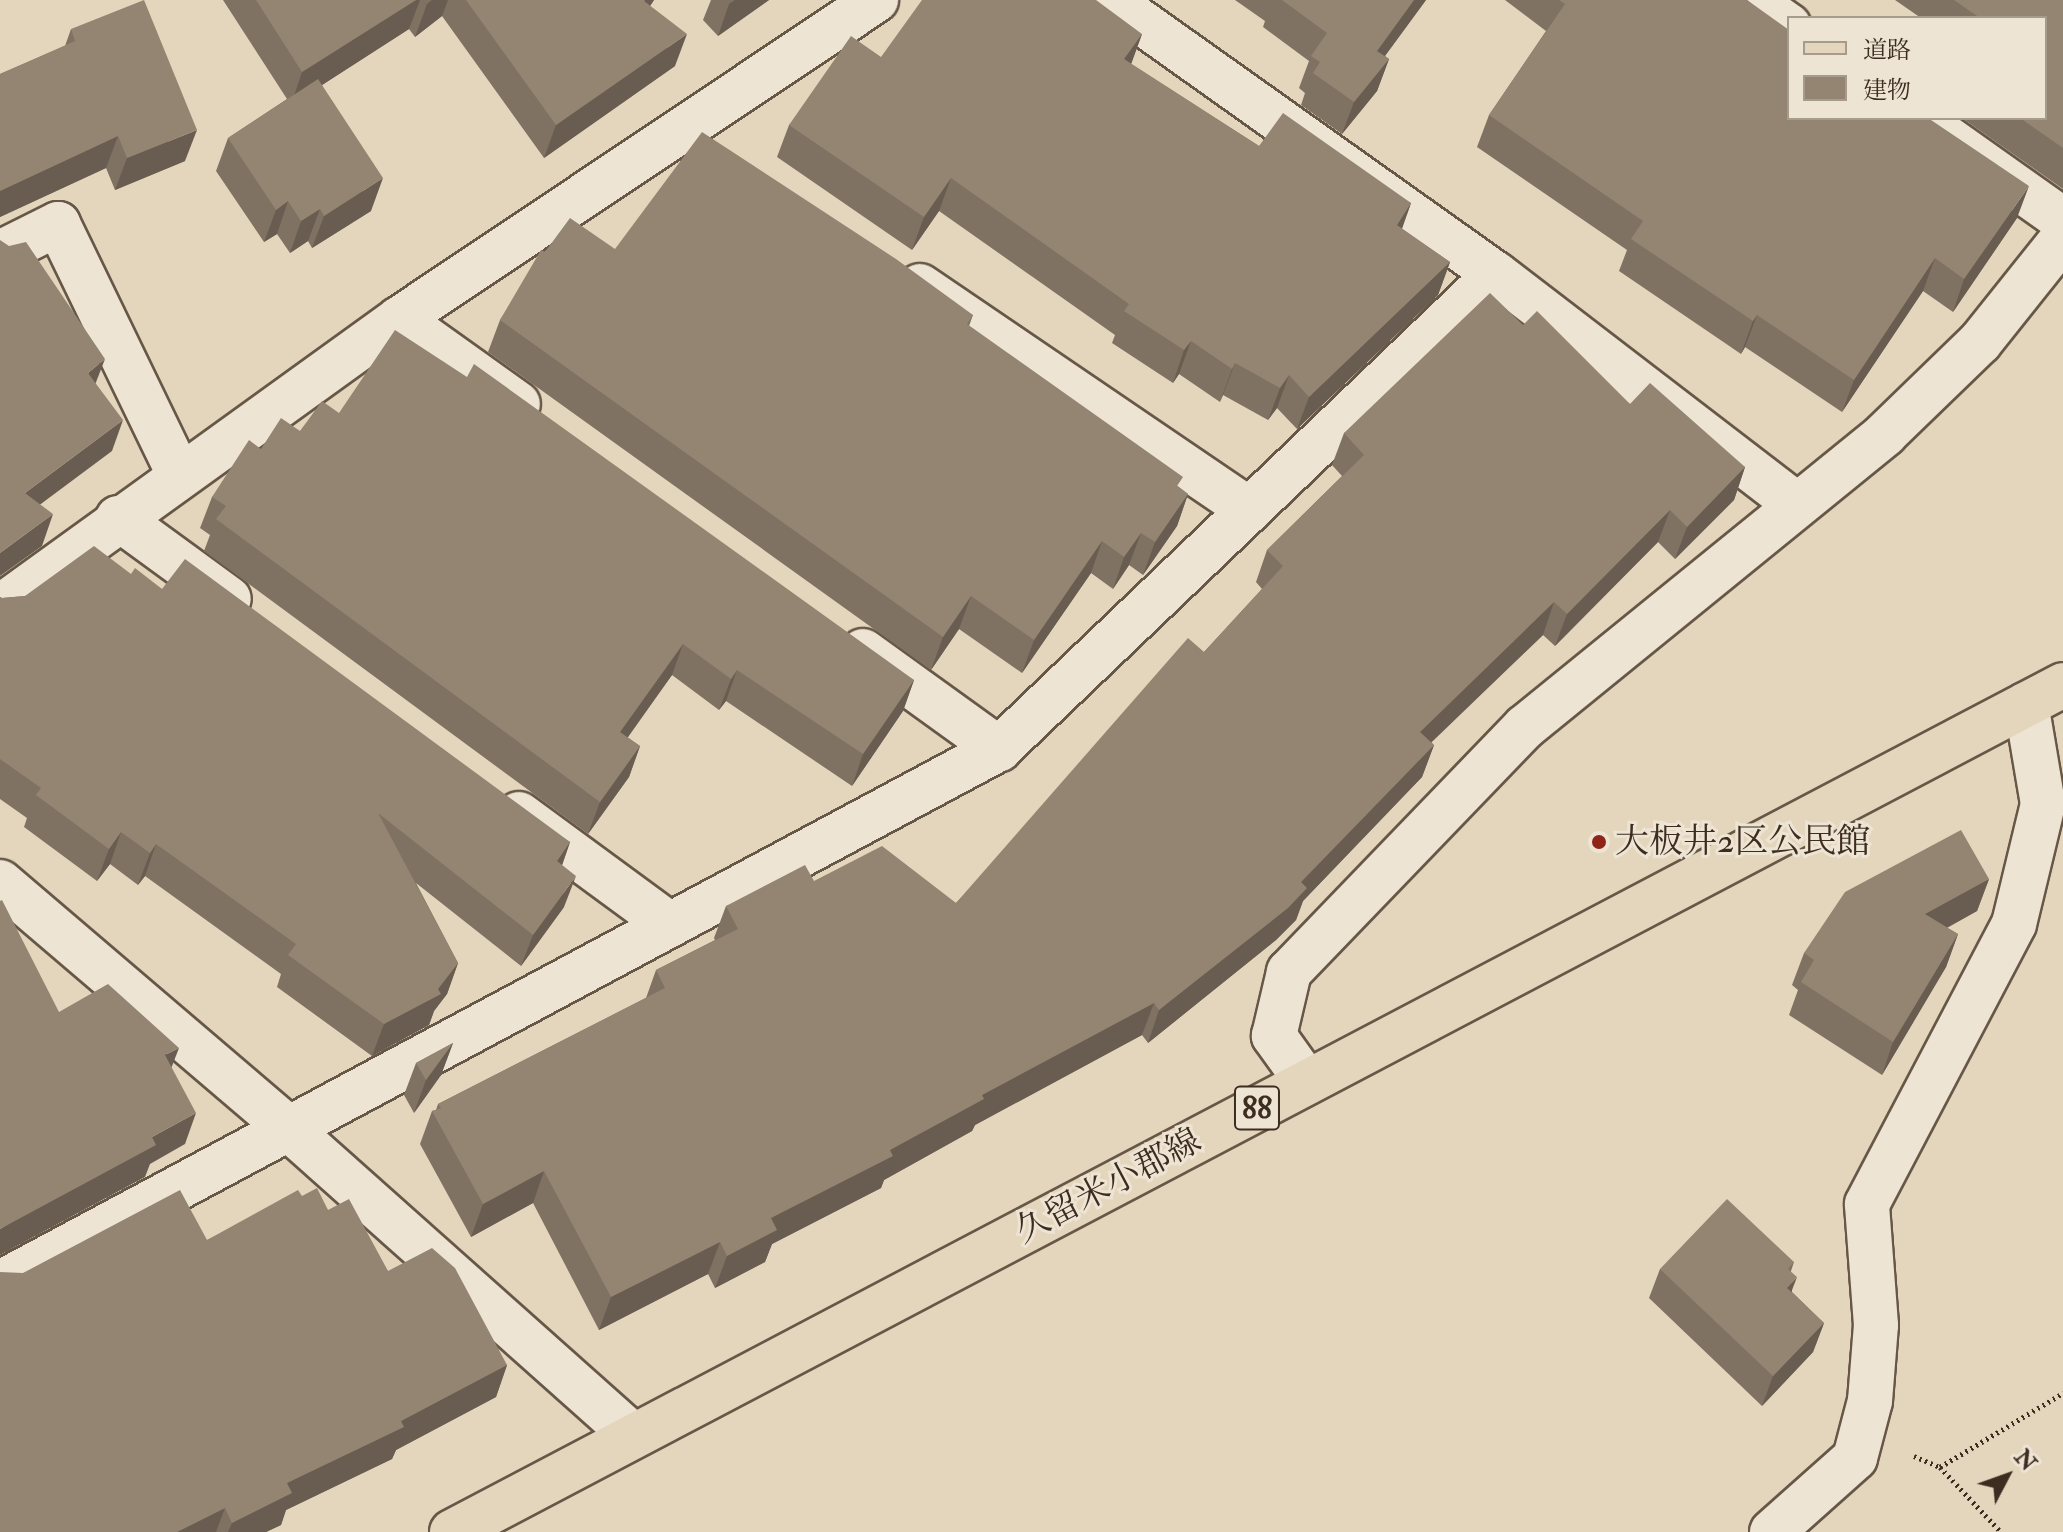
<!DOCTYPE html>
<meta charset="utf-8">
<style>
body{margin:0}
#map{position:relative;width:2063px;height:1532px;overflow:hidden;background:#e4d6bd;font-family:"IM FELL Double Pica","Noto Serif JP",serif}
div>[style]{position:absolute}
.path>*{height:5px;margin-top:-2.5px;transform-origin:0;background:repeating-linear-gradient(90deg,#3d2d20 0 2px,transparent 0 6px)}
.roads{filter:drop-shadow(2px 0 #675747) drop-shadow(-2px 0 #675747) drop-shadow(0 2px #675747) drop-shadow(0 -2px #675747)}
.street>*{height:44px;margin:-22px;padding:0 22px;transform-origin:22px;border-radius:22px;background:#ede4d4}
.primary>*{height:44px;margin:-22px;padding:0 22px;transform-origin:22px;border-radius:22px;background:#e4d6bd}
.wall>*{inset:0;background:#7f7262}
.shaded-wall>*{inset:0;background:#685d50}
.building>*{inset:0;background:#948572}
.dots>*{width:22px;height:22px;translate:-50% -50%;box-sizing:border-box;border:4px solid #ede4d4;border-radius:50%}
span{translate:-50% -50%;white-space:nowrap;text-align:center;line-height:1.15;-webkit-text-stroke:6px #ede4d4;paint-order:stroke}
.shield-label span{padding:2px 6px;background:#ede4d4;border:2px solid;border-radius:6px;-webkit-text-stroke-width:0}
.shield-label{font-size:32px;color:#3d2d20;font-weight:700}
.poi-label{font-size:34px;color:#3d2d20}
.left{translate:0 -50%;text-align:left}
.street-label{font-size:34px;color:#3d2d20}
.legend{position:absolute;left:1787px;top:16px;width:260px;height:104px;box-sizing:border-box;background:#ede4d4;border:2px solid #a79b8c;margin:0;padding:10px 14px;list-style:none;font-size:24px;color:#3d2d20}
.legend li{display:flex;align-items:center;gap:16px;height:40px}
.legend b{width:40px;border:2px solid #a79b8c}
.north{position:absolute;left:1967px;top:1436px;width:80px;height:80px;-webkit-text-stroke:6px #ede4d4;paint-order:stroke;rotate:49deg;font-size:22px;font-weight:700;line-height:32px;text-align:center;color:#3d2d20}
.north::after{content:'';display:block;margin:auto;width:28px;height:36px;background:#3d2d20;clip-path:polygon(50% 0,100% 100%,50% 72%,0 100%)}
</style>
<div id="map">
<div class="path">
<i style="left:1914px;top:1456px;width:28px;rotate:23deg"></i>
<i style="left:1940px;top:1467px;width:89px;rotate:46.8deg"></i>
<i style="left:1940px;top:1467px;width:144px;rotate:-31deg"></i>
</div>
<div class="roads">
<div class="street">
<i style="left:1110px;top:0;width:473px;rotate:35.4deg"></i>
<i style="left:1496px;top:274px;width:379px;rotate:37.5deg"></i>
<i style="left:1752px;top:0;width:45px;rotate:35.1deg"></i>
<i style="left:1919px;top:118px;width:176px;rotate:35.3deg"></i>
<i style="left:0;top:253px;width:65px;rotate:-26.6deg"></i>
<i style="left:58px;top:224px;width:278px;rotate:64.2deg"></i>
<i style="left:920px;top:286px;width:398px;rotate:34.2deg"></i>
<i style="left:399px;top:319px;width:146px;rotate:35.5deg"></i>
<i style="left:118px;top:518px;width:137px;rotate:36.1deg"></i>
<i style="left:0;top:607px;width:492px;rotate:-35.8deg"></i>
<i style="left:399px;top:319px;width:574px;rotate:-33.77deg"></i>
<i style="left:863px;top:651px;width:168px;rotate:35.8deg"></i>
<i style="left:519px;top:814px;width:187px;rotate:36.3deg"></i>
<i style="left:0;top:882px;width:380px;rotate:40.5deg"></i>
<i style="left:289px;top:1129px;width:461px;rotate:41.7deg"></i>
<i style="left:1307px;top:1082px;width:57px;rotate:-125.7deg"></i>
<i style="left:1274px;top:1036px;width:66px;rotate:-76.8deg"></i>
<i style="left:1289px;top:972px;width:340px;rotate:-46.1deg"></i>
<i style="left:1525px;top:727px;width:464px;rotate:-39.1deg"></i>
<i style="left:1885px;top:434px;width:132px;rotate:-44.1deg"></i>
<i style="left:1980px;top:342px;width:133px;rotate:-51.4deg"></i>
<i style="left:0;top:1283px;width:1133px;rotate:-28.13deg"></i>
<i style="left:999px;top:749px;width:687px;rotate:-43.7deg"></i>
<i style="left:1772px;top:1532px;width:111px;rotate:-41.7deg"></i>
<i style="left:1855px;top:1458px;width:59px;rotate:-75.3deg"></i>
<i style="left:1870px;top:1401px;width:76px;rotate:-85.5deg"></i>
<i style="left:1876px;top:1325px;width:121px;rotate:-94.3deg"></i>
<i style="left:1867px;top:1204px;width:316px;rotate:-62.3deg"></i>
<i style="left:2014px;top:924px;width:123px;rotate:-76.4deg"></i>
<i style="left:2043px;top:804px;width:101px;rotate:-99.6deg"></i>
</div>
<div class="primary">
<i style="left:452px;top:1532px;width:1820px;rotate:-27.73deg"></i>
</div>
</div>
<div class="wall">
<i style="clip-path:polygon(223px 0,654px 0,650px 6px,675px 66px,544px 158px,442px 16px,415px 37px,409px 29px,322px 85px,371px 211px,312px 248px,308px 241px,290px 253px,277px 234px,264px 242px,216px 171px,228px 138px,287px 99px)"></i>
<i style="clip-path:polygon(711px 0,769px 0,718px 36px,703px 20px)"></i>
<i style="clip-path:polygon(1235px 0,1426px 0,1385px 56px,1389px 59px,1377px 91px,1342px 134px,1301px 105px,1305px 93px,1299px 88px,1309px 61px,1263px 27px,1265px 21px)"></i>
<i style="clip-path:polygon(1505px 0,1747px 0,2017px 218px,1953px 312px,1923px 291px,1842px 412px,1745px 347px,1741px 354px,1619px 271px,1627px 250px,1477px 147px,1489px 115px,1546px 31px)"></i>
<i style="clip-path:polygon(1895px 0,2063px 0,2063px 189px,1962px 118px,2045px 118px,2045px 18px,1921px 18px)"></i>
<i style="clip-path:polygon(71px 29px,185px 161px,115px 190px,106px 168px,0 217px,0 74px,65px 46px)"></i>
<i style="clip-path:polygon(1142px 34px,1131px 64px,1259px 146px,1411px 203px,1402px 229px,1450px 262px,1438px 295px,1297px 429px,1277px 408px,1268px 420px,1223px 395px,1220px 402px,1179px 374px,1173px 383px,1112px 343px,1115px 335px,939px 211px,912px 250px,777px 157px,789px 125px,881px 57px)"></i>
<i style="clip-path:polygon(615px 249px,973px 315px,969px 326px,1188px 494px,1177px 526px,1143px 575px,1129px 565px,1113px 589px,1091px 573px,1022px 673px,959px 629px,931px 670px,488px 352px,500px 320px,545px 252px)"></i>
<i style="clip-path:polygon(1523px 325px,1630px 404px,1745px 467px,1734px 500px,1675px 559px,1658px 542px,1555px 646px,1543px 635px,1431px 742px,1434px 745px,1422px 777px,1303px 901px,1296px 920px,1276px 940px,1148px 1043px,1142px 1035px,975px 1125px,972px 1131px,884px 1180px,881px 1188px,772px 1244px,765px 1262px,715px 1288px,708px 1274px,599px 1330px,533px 1203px,471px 1237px,420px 1144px,432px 1111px,436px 1110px,438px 1104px,646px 998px,656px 970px,715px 940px,714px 938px,726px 906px,814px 881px,956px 903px,1204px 652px,1262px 589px,1256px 582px,1267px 550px,1342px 476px,1332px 465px,1344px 433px)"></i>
<i style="clip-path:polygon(339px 413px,914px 680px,903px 711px,852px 786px,726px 701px,719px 710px,672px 675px,627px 737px,640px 746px,629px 777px,588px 834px,204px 551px,210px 535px,200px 528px,212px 497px,261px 449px)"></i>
<i style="clip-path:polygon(131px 574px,162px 589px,570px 842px,562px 865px,564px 907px,521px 966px,416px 883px,458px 963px,447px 994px,434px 1011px,429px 1025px,372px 1056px,277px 987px,281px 974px,145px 876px,138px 885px,110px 864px,97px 881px,24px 827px,27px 818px,0 799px,0 597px,2px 598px,25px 596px)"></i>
<i style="clip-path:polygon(1989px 879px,1977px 911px,1947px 928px,1958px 934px,1946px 967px,1882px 1075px,1789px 1015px,1798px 990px,1792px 985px,1804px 953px)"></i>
<i style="clip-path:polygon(453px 1043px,441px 1075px,414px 1113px,404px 1095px,416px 1063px)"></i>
<i style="clip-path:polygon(302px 1196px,328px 1210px,388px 1271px,507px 1365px,496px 1397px,396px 1450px,392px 1459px,286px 1510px,281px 1525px,266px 1532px,0 1532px,23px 1273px,207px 1240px)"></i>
<i style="clip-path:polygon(1794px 1262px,1791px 1271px,1792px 1292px,1824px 1323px,1813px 1352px,1762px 1406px,1649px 1298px,1660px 1269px)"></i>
</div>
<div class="shaded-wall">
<i style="clip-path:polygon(416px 0,420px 0,409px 29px,291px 105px,302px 72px)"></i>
<i style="clip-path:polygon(432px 0,448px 0,442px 16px,415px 37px,427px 4px)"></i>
<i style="clip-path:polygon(645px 0,654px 0,632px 33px)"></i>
<i style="clip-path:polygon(735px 0,769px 0,718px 36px,729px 4px)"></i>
<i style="clip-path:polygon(1414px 0,1426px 0,1365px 83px,1377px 51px)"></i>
<i style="clip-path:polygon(687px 34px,675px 66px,544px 158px,556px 125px)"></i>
<i style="clip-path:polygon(1142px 34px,1130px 67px,1124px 59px)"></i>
<i style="clip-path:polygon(1389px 59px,1377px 91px,1342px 134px,1354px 102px)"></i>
<i style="clip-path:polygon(197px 130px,185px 161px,115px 190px,127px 158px)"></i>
<i style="clip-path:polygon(118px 136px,106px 168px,0 217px,0 191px)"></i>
<i style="clip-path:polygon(383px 178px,371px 211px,312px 248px,324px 216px)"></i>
<i style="clip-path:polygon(951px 178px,939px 211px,912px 250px,924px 217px)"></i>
<i style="clip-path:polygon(2029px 186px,2017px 218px,1953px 312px,1964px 279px)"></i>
<i style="clip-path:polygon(288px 201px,277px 234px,264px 242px,276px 210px)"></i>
<i style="clip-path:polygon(1411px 203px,1399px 236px,1397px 225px)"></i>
<i style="clip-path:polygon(320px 209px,308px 241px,290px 253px,301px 221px)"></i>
<i style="clip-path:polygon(1935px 258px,1923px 291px,1842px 412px,1854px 380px)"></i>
<i style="clip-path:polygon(1450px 262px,1438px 295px,1297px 429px,1309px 397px)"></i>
<i style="clip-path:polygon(1757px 315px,1745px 347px,1741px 354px,1753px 321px)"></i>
<i style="clip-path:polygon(1191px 341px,1179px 374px,1173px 383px,1184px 350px)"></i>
<i style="clip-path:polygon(105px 359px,93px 390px,88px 373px)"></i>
<i style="clip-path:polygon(1235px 363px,1223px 395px,1220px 402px,1232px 369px)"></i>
<i style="clip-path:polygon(1289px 375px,1277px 408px,1268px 420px,1280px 388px)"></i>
<i style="clip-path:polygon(123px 420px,112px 451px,14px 524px,25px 493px)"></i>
<i style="clip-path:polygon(1745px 467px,1734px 500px,1675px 559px,1687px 527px)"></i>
<i style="clip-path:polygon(1188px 494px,1177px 526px,1143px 575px,1155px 542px)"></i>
<i style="clip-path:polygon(1670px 510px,1658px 542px,1555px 646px,1567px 614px)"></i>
<i style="clip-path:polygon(53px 514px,42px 546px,0 576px,0 553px)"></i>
<i style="clip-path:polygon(1141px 533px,1129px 565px,1113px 589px,1124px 557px)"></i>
<i style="clip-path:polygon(1102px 541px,1091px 573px,1022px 673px,1034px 640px)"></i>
<i style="clip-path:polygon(971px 596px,959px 629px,931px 670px,943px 637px)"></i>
<i style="clip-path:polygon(1554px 602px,1543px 635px,1408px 765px,1420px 732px)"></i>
<i style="clip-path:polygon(683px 644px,672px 675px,609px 764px,620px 732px)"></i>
<i style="clip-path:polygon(737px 670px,726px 701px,719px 710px,731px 679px)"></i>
<i style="clip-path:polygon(914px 680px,903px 711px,852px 786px,863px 754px)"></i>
<i style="clip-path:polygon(1434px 745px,1422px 777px,1303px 901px,1296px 920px,1276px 940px,1148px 1043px,1159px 1010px,1301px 882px)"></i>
<i style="clip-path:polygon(640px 746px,629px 777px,588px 834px,600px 802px)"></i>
<i style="clip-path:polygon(121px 832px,110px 864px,97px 881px,109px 849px)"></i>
<i style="clip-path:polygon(570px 842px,559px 874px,557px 861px)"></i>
<i style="clip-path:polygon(156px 844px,145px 876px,138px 885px,150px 853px)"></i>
<i style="clip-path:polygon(576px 876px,564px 907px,521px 966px,533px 935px)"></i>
<i style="clip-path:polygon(1989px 879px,1977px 911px,1913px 946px,1925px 914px)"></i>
<i style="clip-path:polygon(1958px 934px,1946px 967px,1882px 1075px,1893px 1042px)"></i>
<i style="clip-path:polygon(458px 963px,447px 994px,434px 1011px,429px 1025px,372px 1056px,384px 1024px,438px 989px)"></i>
<i style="clip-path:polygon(1154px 1003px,1142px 1035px,975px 1125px,972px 1131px,884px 1180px,881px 1188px,772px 1244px,765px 1262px,715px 1288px,727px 1256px,771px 1218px,890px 1150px,982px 1095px)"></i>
<i style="clip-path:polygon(453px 1043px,441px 1075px,414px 1113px,426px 1080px)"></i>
<i style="clip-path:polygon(179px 1048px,167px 1079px,165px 1055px)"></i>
<i style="clip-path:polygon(196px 1113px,185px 1144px,150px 1164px,145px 1177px,0 1255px,0 1229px,152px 1137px)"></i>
<i style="clip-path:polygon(544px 1171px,533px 1203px,471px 1237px,483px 1204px)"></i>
<i style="clip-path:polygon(720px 1242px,708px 1274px,599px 1330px,611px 1297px)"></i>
<i style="clip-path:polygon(1797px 1277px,1786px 1306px,1787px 1288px)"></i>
<i style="clip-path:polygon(1824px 1323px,1813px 1352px,1762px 1406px,1773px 1376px)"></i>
<i style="clip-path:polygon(507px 1365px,496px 1397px,396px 1450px,392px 1459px,286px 1510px,281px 1525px,266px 1532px,228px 1532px,232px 1523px,287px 1483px,401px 1421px)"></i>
<i style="clip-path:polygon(225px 1508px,216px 1532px,177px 1532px)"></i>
</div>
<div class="building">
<i style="clip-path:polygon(144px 0,197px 130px,127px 158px,118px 136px,0 191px,0 74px,75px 41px,71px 29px)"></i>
<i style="clip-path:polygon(256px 0,416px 0,302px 72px)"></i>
<i style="clip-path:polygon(466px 0,645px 0,644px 1px,687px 34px,556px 125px)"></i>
<i style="clip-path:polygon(922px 0,1096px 0,1142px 34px,1124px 59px,1259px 146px,1283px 113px,1411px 203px,1397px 225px,1450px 262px,1309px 397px,1289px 375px,1280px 388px,1235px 363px,1232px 369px,1191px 341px,1184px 350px,1124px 311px,1129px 304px,951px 178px,924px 217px,789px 125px,851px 36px,881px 57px)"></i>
<i style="clip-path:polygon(1282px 0,1414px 0,1377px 51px,1389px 59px,1354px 102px,1313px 73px,1320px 62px,1311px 56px,1327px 33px)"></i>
<i style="clip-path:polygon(1559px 0,1747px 0,1789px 30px,1789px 118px,1928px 118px,2029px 186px,1964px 279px,1935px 258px,1854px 380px,1757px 315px,1753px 321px,1631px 239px,1643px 221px,1489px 115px,1565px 4px)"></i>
<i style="clip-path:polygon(1954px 0,2063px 0,2063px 148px,2020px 118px,2045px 118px,2045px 18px,1980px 18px)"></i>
<i style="clip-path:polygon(318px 79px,383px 178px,324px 216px,320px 209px,301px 221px,288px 201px,276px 210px,228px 138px)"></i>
<i style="clip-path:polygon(702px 132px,896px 259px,973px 315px,967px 324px,1183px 477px,1177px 486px,1188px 494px,1155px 542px,1141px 533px,1124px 557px,1102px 541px,1034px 640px,971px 596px,943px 637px,500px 320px,541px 250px,545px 252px,570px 218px,615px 249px)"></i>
<i style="clip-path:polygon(0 240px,9px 246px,26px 242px,105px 359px,88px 373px,123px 420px,25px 493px,53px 514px,0 553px)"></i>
<i style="clip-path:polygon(1490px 293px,1523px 325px,1537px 311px,1630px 404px,1650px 383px,1745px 467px,1687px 527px,1670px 510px,1567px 614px,1554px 602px,1420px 732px,1434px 745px,1301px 882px,1307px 888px,1288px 908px,1159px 1010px,1154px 1003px,982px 1095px,984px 1099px,890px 1150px,893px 1156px,771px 1218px,777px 1230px,727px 1256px,720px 1242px,611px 1297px,544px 1171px,483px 1204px,432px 1111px,441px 1108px,438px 1104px,665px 988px,656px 970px,738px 929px,726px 906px,805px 865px,814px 881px,882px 846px,956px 903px,1188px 638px,1204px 652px,1283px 566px,1267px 550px,1364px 455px,1344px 433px)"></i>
<i style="clip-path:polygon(395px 330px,467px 377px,474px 364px,914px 680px,863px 754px,737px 670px,731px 679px,683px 644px,620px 732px,640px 746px,600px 802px,216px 519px,226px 506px,212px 497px,249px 440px,261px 449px,281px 418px,300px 431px,322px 401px,339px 413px)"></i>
<i style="clip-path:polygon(94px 546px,131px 574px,135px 568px,162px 589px,185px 559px,570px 842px,557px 861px,576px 876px,533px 935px,378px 813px,458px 963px,438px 989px,441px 994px,384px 1024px,288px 955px,296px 944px,156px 844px,150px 853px,121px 832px,109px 849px,36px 795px,41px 788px,0 759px,0 597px,2px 598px,25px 596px)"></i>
<i style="clip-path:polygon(1961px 830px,1989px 879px,1925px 914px,1958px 934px,1893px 1042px,1801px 982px,1814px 960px,1804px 953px,1845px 892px)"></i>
<i style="clip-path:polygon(2px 900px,59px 1012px,108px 984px,179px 1048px,165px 1055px,196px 1113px,152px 1137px,156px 1145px,0 1229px,0 901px)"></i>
<i style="clip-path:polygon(453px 1043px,426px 1080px,416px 1063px)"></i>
<i style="clip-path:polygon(317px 1188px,328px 1210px,349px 1199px,388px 1271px,432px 1248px,455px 1268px,507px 1365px,401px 1421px,404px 1427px,287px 1483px,292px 1493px,232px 1523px,225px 1508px,177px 1532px,0 1532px,0 1272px,23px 1273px,180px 1190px,207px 1240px,298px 1190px,302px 1196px)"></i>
<i style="clip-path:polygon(1727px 1199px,1794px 1262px,1788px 1269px,1797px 1277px,1787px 1288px,1824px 1323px,1773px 1376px,1660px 1269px)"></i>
</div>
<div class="dots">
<i style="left:1599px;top:842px;background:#8f2418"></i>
</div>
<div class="shield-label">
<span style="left:1257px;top:1108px">88</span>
</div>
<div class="poi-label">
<span class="left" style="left:1615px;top:842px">大板井2区公民館</span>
</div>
<div class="street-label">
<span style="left:1108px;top:1186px;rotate:-28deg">久留米小郡線</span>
</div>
<ul class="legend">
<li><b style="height:10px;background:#e4d6bd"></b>道路</li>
<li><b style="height:22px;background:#948572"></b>建物</li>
</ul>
<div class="north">N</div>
</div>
